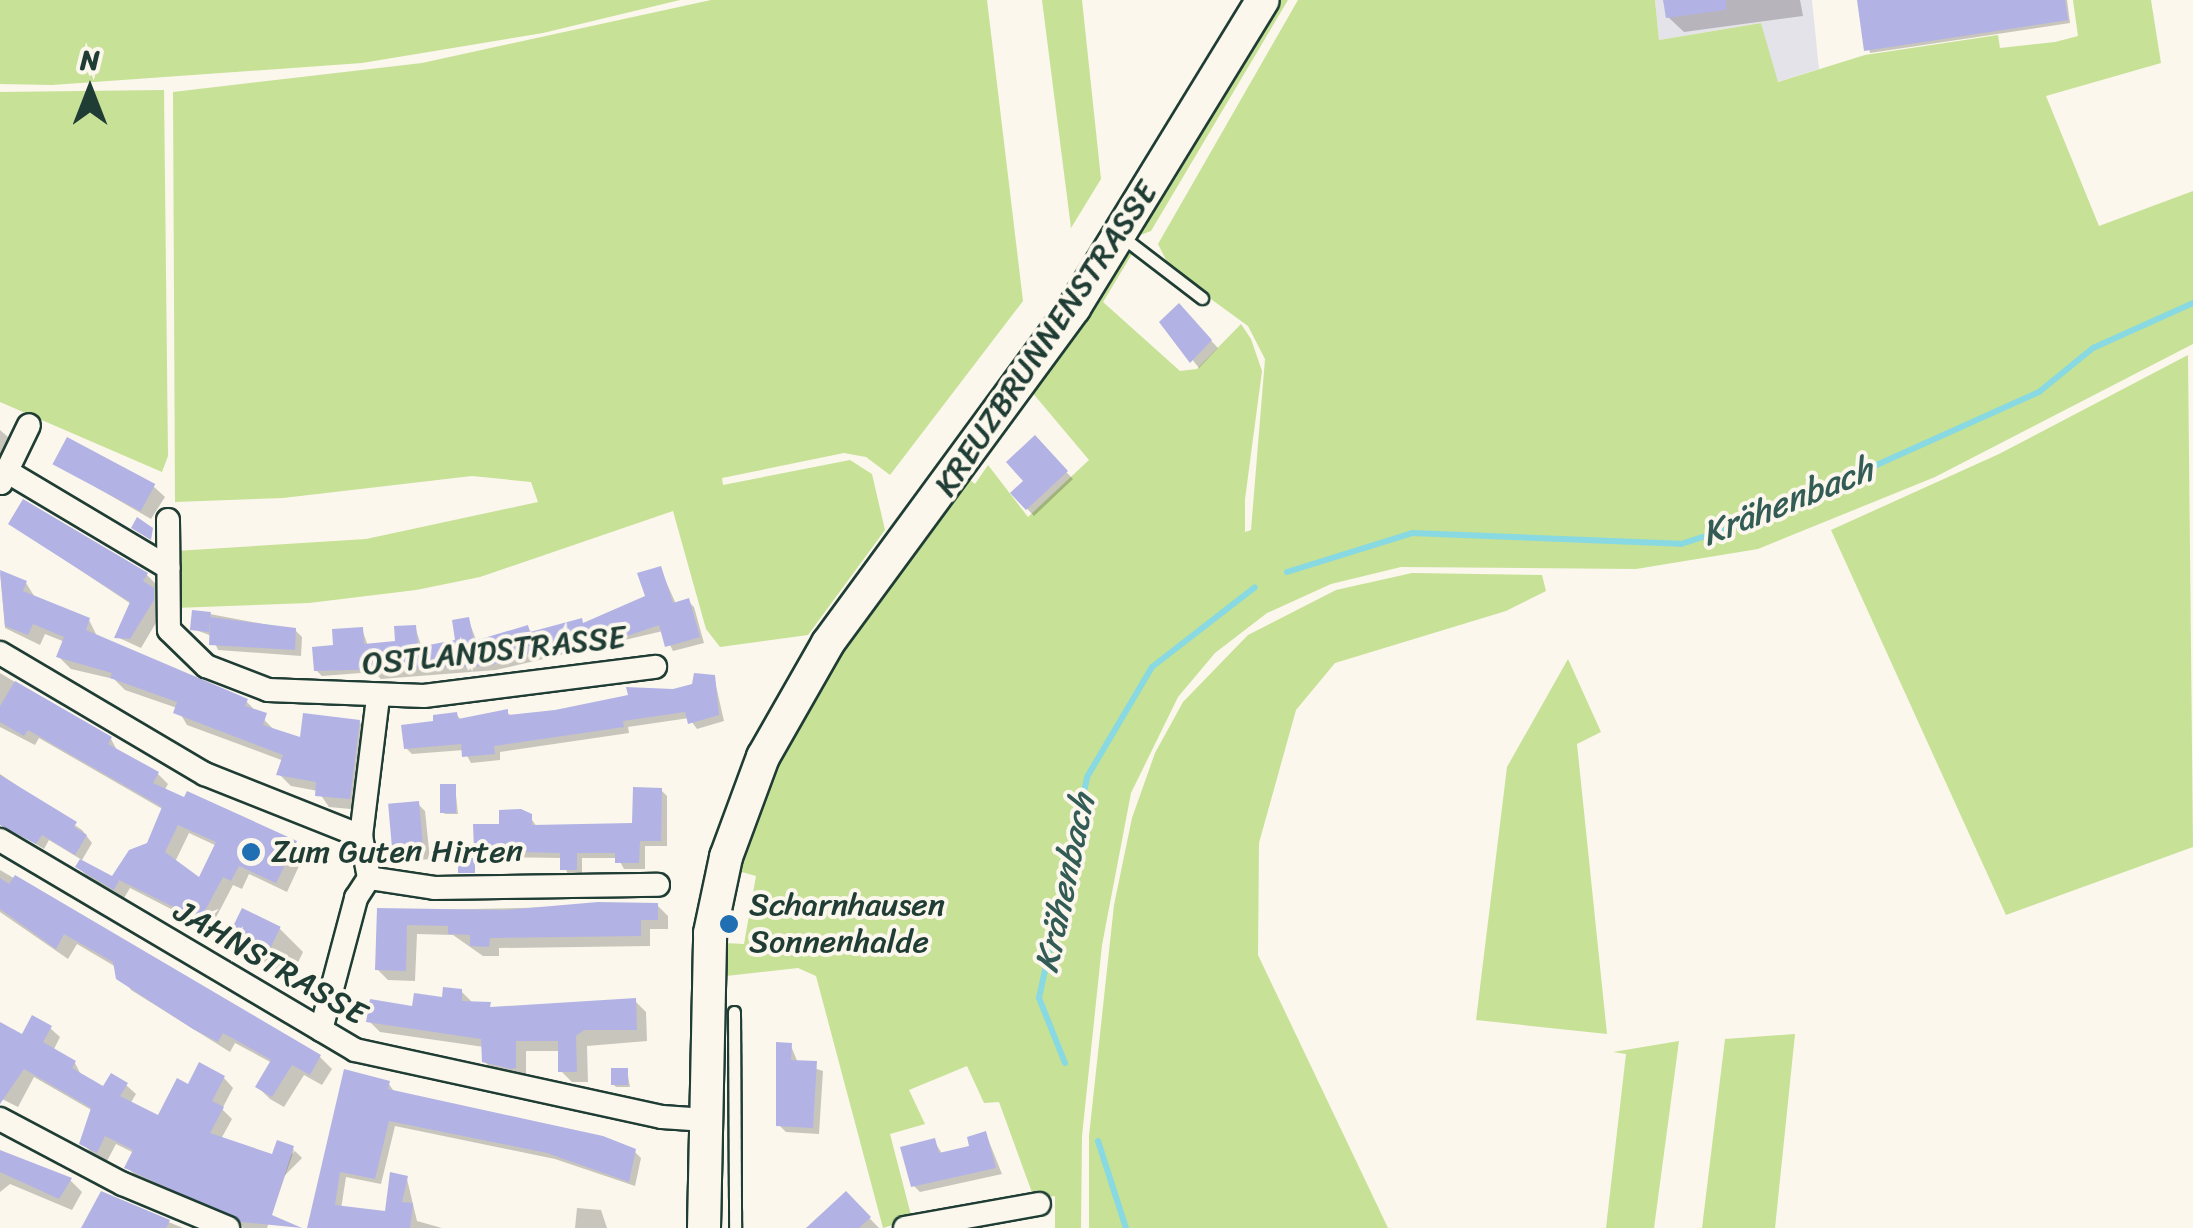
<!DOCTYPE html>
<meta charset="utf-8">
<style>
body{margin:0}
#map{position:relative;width:2193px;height:1228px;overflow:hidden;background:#fbf7ec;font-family:Sriracha,sans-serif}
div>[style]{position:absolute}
.built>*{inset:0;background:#e5e3ea}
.green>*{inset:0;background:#c7e197}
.shadow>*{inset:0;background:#0003;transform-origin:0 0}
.stream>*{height:6px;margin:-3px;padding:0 3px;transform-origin:3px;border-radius:3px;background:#88d9e2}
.building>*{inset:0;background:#b2b3e4;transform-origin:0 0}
.roads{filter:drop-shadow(2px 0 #1f3d34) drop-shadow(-2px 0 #1f3d34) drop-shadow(0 2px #1f3d34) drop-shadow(0 -2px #1f3d34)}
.service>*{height:11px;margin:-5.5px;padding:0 5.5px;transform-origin:5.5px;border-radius:5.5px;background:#fbf7ec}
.minor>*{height:22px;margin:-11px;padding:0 11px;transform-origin:11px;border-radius:11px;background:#fbf7ec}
.secondary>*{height:32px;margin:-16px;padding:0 16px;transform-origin:16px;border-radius:16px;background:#fbf7ec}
.dots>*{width:28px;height:28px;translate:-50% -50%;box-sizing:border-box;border:5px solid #fbf7ec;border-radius:50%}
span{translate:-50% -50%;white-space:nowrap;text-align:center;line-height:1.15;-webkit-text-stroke:8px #fbf7ec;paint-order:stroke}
.street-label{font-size:32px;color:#1f3d34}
.poi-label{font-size:32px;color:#1f3d34}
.left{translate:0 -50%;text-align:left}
.water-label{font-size:35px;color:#345c57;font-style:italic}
.north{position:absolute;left:40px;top:40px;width:100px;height:100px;-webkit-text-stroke:8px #fbf7ec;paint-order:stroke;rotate:0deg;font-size:28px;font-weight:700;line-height:40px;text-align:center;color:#1f3d34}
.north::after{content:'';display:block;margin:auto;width:35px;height:45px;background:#1f3d34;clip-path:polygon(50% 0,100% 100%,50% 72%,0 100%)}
</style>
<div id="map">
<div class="built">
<i style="clip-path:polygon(1655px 0,1812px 0,1819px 69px,1777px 82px,1761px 23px,1659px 40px)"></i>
</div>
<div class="green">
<i style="clip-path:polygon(0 0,680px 0,543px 33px,362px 63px,52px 85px,0 84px)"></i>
<i style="clip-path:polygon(711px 0,987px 0,1023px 301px,890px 475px,866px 457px,844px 453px,722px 478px,723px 485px,850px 460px,872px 474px,885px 530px,808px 635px,720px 647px,706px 629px,673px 511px,480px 577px,416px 590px,309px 603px,174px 608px,176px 551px,366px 539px,538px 502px,531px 482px,472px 476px,283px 498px,175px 502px,173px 92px,422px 63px)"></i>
<i style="clip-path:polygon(1042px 0,1082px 0,1101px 179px,1071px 228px)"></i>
<i style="clip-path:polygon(1275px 0,1288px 0,1151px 231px,1138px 236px)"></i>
<i style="clip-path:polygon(1298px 0,1655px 0,1659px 40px,1761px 23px,1778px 82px,1865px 55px,1998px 35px,2000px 48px,2055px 42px,2078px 36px,2073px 0,2151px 0,2161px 63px,2046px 96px,2099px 226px,2193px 191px,2193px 344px,1935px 477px,1758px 549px,1636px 569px,1401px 567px,1331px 584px,1267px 613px,1215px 653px,1178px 697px,1131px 793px,1102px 945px,1082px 1136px,1081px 1228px,1055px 1228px,1055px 1196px,1034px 1198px,999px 1102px,984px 1103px,967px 1066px,909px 1090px,925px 1124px,890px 1134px,912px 1219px,883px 1228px,816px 976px,798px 968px,717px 977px,725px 943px,744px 944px,756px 876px,742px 872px,737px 889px,729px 887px,795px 715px,966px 477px,975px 484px,988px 465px,1028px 517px,1089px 460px,1031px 391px,1125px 253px,1132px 254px,1103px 302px,1180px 371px,1197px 369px,1241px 324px,1251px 339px,1262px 371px,1245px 499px,1245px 532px,1251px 530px,1265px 359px,1248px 326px,1171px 270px,1158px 244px)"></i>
<i style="clip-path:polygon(164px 90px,168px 456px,162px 472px,0 402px,0 92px)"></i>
<i style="clip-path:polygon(2188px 355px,2193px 847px,2006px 915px,1831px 530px,1999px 454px)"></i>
<i style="clip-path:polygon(1412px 573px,1542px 575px,1546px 591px,1506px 611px,1335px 663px,1296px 710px,1259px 843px,1258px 955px,1388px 1228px,1089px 1228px,1089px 1136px,1114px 905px,1132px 818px,1155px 753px,1183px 702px,1248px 635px,1336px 590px)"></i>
<i style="clip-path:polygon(1568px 659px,1601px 732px,1577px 744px,1607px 1034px,1476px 1020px,1507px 767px)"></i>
<i style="clip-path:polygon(1795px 1034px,1775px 1228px,1702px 1228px,1725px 1039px)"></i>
<i style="clip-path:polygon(1679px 1041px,1654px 1228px,1606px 1228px,1626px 1054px,1613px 1052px)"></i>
</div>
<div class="shadow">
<i style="clip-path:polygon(1666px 0,1800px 0,1803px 16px,1684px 32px,1668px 17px)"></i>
<i style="clip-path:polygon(1859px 0,2067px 0,2070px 23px,1870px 53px)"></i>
<i style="clip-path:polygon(1179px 307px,1218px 348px,1199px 368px,1162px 322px)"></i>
<i style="clip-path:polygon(0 430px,23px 450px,0 482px)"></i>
<i style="clip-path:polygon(1034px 439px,1073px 479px,1034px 516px,1013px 494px,1027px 481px)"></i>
<i style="clip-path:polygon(54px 463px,153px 486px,165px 497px,151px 519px)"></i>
<i style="clip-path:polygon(11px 524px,147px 575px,157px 585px,163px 611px,141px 648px,117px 637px,131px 604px)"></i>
<i style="clip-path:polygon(660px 568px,676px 604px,688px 601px,694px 607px,704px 643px,673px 651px,663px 631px,496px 670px,381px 679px,374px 672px,322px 676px,316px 670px,362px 629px,368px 646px,398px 644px,415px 627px,422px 648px,458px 642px,468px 619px,477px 642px,528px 628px,533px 634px,585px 625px,648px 598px)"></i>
<i style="clip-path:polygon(0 573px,26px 583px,36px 599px,89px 620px,98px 638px,246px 701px,276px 732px,303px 740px,359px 722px,371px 734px,361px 810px,329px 807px,318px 791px,291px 786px,279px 774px,284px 761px,187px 725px,177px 708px,125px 690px,114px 679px,71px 669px,59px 657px,65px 642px,45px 634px,40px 645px,5px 628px)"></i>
<i style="clip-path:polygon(210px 614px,295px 630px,302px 637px,301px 656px,218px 650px,212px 636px,193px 629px)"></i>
<i style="clip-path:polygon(evenodd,0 673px,111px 739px,118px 752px,158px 774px,168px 784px,164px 791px,295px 843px,305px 853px,287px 892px,249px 874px,242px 889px,233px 885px,210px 929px,130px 888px,124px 898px,88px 877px,78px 867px,113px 880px,149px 844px,164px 810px,39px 738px,35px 745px,0 727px,0 673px,189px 833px,217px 846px,201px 881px,174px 864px,189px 833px)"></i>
<i style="clip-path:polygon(714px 677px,724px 721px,697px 729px,689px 718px,628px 727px,629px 733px,500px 752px,500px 760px,471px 763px,464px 750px,412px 754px,406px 748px,457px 715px,462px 721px,507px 712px,512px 717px,674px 692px)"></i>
<i style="clip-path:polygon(0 774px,82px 830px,92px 843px,82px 860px,49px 840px,44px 849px,0 823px)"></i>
<i style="clip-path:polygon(455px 786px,458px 814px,445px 814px,442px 811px)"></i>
<i style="clip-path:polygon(661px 790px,667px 796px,667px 846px,645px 846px,645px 869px,624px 869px,618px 858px,582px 858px,582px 875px,568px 875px,562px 858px,483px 857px,476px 850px,502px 827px,530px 817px,537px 827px,635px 825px)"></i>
<i style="clip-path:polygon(418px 804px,425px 811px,430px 859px,403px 862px,396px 855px)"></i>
<i style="clip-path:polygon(0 870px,320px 1057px,332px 1069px,322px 1085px,304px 1075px,284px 1107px,270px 1099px,258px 1087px,272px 1063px,235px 1043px,230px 1052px,131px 990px,116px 967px,77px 944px,68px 959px,0 912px)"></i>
<i style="clip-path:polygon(657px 905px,668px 916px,668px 929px,650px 929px,650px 946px,499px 948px,499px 956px,483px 956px,453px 935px,417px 934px,415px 981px,388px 980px,377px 969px,379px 911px)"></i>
<i style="clip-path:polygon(243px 911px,280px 929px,303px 952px,291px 977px,254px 958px,231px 935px)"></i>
<i style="clip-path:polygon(461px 991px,474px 1004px,495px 1009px,635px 1001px,646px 1012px,647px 1041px,587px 1046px,588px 1082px,572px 1082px,561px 1071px,560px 1051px,526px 1051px,526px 1079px,496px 1073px,484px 1061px,484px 1047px,380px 1032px,369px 1021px)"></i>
<i style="clip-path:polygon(50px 1028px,60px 1037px,53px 1051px,75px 1063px,82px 1077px,104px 1089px,126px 1085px,136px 1094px,130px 1104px,159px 1119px,189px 1087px,224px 1078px,233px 1088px,222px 1109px,232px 1119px,221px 1139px,274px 1157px,292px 1148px,294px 1150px,267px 1228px,243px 1228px,239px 1220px,137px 1177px,127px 1167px,134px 1153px,116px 1144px,107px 1161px,92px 1153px,82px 1143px,93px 1111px,34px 1077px,18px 1107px,0 1098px,0 1063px,23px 1037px)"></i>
<i style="clip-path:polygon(791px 1046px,798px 1063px,823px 1071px,819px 1134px,786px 1132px,779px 1125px)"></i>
<i style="clip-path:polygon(627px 1070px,630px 1087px,616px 1087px,613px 1084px)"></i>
<i style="clip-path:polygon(346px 1072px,389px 1084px,395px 1093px,634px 1151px,641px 1158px,635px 1186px,555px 1159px,395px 1126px,381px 1184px,346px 1177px,341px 1209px,388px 1214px,407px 1179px,417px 1221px,442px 1228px,310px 1228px)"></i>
<i style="clip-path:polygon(986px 1134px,1002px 1174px,920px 1192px,913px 1185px,934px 1141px,943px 1155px,972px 1147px)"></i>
<i style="left:295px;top:1151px;width:10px;height:80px;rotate:45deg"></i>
<i style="clip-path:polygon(0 1152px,70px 1180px,82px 1192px,72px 1210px,10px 1184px,0 1192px)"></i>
<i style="clip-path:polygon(102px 1194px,183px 1228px,85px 1228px)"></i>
<i style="clip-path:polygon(846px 1194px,879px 1228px,817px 1228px)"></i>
<i style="clip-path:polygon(577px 1208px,601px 1210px,607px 1228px,575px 1228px)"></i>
</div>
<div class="stream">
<i style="left:1287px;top:572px;width:131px;rotate:-17.3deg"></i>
<i style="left:1412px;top:533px;width:269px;rotate:2.3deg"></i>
<i style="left:1681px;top:544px;width:75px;rotate:-17.9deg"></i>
<i style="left:1752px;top:521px;width:315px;rotate:-24.2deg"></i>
<i style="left:2039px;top:392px;width:70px;rotate:-39.2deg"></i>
<i style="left:2093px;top:348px;width:110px;rotate:-24.2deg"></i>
<i style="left:1065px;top:1063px;width:70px;rotate:-111.8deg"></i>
<i style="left:1039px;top:998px;width:226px;rotate:-77.7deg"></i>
<i style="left:1087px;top:777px;width:128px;rotate:-59.4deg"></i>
<i style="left:1152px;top:667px;width:130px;rotate:-37.8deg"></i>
<i style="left:1098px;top:1141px;width:91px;rotate:72.2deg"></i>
</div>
<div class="building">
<i style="clip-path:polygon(1663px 0,1726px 0,1726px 10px,1666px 18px)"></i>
<i style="clip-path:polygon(1857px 0,2065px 0,2068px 20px,1864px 51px)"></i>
<i style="clip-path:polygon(1179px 303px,1212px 340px,1190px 363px,1159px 322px)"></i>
<i style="clip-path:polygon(1035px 435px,1068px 471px,1026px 510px,1010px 493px,1023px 481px,1006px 462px)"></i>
<i style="left:67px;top:437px;width:100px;height:31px;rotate:28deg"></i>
<i style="clip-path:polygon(23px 499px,148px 573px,143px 581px,154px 588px,154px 600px,130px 639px,114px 638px,130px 602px,8px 524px)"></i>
<i style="clip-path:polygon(137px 517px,153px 528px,151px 540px,131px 528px)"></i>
<i style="clip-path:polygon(661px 566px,673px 603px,689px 598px,700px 637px,665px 647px,659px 625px,601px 645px,543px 658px,541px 650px,488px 666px,314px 671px,312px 647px,333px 645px,332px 629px,363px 627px,364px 644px,395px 641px,394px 626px,416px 625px,418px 647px,455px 640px,452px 620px,469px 617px,474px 641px,528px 625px,530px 632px,582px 618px,583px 623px,645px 596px,637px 573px)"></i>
<i style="clip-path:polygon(0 570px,27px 581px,23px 591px,90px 618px,86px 630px,248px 699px,245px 706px,267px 713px,263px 725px,300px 737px,303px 713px,360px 720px,350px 799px,315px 796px,316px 782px,276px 775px,283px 755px,173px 713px,177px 702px,110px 678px,112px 673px,56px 657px,64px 637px,33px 624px,28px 635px,5px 626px)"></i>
<i style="left:192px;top:610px;width:19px;height:20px;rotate:6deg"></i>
<i style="clip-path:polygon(210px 617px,296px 628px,295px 650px,209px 645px)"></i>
<i style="clip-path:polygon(694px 673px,715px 675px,719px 715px,688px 724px,685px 712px,623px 721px,624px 727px,494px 746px,495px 754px,462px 757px,461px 744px,404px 749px,401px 725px,433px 721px,433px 715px,457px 712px,458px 719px,508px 709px,508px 715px,555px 710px,628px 695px,626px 687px,673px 689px,692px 684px)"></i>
<i style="clip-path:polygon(evenodd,15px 681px,112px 737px,108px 744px,159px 772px,153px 783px,184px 797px,187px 791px,297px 841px,276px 883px,239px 866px,231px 881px,223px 877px,200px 920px,119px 880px,114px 890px,75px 867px,80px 859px,112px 876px,129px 850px,147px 843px,162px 807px,28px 730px,24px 736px,0 722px,0 706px,15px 681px,178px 825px,216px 842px,199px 877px,165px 852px,178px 825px)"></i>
<i style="clip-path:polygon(0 775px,77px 822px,74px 827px,87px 835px,75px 855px,42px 835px,36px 844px,0 825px)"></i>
<i style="left:440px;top:784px;width:16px;height:29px"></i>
<i style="clip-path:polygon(633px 787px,662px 788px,661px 841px,640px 841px,639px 863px,615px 863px,615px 853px,577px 853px,577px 870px,560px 870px,560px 853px,474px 851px,473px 824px,499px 824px,499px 810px,521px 809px,532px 814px,532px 825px,632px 823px)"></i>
<i style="left:419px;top:801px;width:52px;height:31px;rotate:85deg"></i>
<i style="left:458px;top:858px;width:17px;height:15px"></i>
<i style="clip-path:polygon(15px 875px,321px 1055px,310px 1075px,292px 1065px,272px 1097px,255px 1087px,271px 1060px,223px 1033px,218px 1042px,193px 1029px,116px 979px,113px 962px,64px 934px,56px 949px,0 909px,0 878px,9px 884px)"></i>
<i style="clip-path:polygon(598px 902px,658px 903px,658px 920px,641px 920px,641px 936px,490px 938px,489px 947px,470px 946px,470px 935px,448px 934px,448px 926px,407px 925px,406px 971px,375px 970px,377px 908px,505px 910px)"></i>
<i style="left:242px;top:908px;width:43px;height:31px;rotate:26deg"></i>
<i style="clip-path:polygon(443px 987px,462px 989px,462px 1001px,491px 1002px,490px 1007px,636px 998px,637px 1030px,584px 1030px,576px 1036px,577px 1072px,558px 1072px,558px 1041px,516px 1041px,516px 1068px,511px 1069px,482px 1062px,481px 1039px,366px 1022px,370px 999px,412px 1006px,414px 993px,442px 997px)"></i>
<i style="clip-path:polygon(32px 1015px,52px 1026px,43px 1042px,76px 1061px,72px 1068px,103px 1086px,111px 1073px,128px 1083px,120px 1096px,158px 1115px,177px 1078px,188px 1084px,199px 1062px,225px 1076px,212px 1101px,224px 1107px,210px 1133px,272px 1154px,277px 1140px,294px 1146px,272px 1215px,302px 1228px,241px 1222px,129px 1170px,124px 1168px,133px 1150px,105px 1136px,97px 1153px,79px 1144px,91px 1108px,24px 1069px,0 1104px,0 1022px,22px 1034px)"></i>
<i style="clip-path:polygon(776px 1042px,792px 1043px,791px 1060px,817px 1061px,813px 1128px,776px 1126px)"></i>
<i style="left:611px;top:1068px;width:17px;height:17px"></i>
<i style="clip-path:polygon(344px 1069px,390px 1081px,388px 1089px,603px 1136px,636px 1149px,629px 1182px,547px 1153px,389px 1121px,375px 1179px,340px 1172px,335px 1205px,385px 1211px,390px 1172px,408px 1176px,402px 1202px,413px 1203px,410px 1228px,307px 1228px)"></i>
<i style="clip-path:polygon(986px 1131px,996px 1168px,911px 1187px,900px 1147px,935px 1138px,939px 1153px,969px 1146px,967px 1137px)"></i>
<i style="clip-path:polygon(0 1150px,72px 1178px,59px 1199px,0 1172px)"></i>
<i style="clip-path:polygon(101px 1191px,170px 1220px,166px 1228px,81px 1228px)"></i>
<i style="clip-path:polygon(846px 1191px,871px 1217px,859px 1228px,806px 1228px)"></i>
</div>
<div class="roads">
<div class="service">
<i style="left:1121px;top:236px;width:102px;rotate:37.4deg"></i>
<i style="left:734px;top:1012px;width:216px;rotate:89.7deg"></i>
</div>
<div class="minor">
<i style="left:8px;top:472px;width:187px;rotate:30.8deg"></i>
<i style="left:1px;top:483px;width:64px;rotate:-64.2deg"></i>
<i style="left:168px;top:520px;width:110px;rotate:89.5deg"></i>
<i style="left:169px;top:630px;width:52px;rotate:44.2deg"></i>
<i style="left:206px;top:666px;width:66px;rotate:21.2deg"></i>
<i style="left:268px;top:690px;width:156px;rotate:2.2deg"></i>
<i style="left:424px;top:696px;width:233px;rotate:-7.2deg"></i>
<i style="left:0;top:653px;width:238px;rotate:30.6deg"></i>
<i style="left:205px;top:774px;width:168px;rotate:21.7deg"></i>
<i style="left:0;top:840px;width:412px;rotate:30.6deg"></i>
<i style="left:355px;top:1050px;width:314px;rotate:12.3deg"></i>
<i style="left:662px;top:1117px;width:44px;rotate:3.9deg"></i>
<i style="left:369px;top:878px;width:66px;rotate:8.7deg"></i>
<i style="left:434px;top:888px;width:224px;rotate:-0.8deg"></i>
<i style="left:321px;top:1030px;width:137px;rotate:-75.1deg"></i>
<i style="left:356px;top:898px;width:24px;rotate:-57deg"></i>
<i style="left:369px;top:878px;width:43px;rotate:-100.8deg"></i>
<i style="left:361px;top:836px;width:139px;rotate:-83deg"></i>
<i style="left:0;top:1119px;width:139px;rotate:27.9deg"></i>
<i style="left:123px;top:1184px;width:114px;rotate:22.7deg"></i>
<i style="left:905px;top:1228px;width:136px;rotate:-10.2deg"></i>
</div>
<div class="secondary">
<i style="left:704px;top:1228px;width:295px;rotate:-88.8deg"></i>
<i style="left:710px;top:933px;width:78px;rotate:-78.1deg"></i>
<i style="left:726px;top:857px;width:107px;rotate:-69.7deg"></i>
<i style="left:763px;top:757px;width:131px;rotate:-60.3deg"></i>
<i style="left:828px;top:643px;width:416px;rotate:-53.7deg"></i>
<i style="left:1074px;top:308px;width:361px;rotate:-58.5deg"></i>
</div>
</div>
<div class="dots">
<i style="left:251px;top:852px;background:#1f6fb2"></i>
<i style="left:729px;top:924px;background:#1f6fb2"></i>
</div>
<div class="street-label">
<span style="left:1046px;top:339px;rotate:-56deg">KREUZBRUNNENSTRASSE</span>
<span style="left:494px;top:651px;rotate:-6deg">OSTLANDSTRASSE</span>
<span style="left:270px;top:963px;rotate:30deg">JAHNSTRASSE</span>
</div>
<div class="poi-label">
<span class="left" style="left:271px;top:852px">Zum Guten Hirten</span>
<span class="left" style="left:749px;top:924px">Scharnhausen<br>Sonnenhalde</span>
</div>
<div class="water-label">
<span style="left:1787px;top:501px;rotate:-22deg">Krähenbach</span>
<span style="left:1064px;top:883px;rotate:-78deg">Krähenbach</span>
</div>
<div class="north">N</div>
</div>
